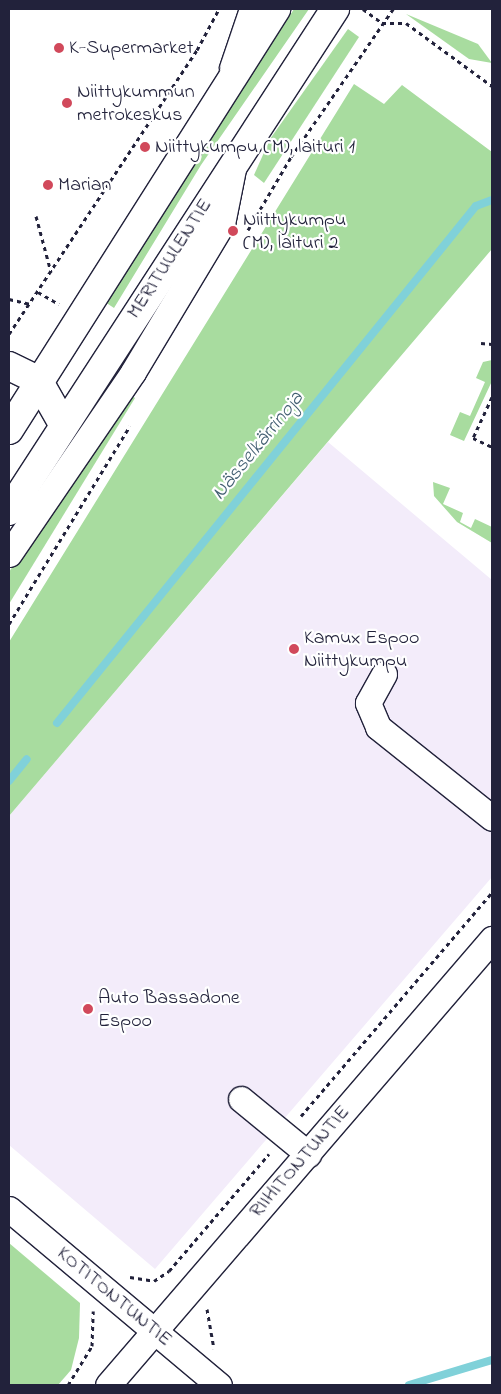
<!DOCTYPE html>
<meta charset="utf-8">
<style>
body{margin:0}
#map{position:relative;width:501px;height:1394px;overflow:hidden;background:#fff;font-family:"Indie Flower",sans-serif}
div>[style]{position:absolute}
.built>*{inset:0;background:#f3ecfa}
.green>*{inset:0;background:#a8dc9f}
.stream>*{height:8px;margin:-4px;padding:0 4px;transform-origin:4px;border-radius:4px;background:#80d1d9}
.path>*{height:3px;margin-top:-1.5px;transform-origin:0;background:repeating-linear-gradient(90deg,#22223b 0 4px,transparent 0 8px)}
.roads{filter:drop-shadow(1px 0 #22223b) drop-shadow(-1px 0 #22223b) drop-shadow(0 1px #22223b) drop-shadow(0 -1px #22223b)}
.minor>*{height:25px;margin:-12.5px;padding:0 12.5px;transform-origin:12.5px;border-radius:12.5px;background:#fff}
.major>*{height:28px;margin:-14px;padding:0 14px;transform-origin:14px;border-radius:14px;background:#fff}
.dots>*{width:14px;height:14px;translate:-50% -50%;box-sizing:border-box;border:2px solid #fff;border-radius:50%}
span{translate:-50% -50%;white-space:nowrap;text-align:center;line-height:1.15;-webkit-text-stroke:4.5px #fff;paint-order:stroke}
.poi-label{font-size:20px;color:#22223b}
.left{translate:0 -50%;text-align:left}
.street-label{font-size:20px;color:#22223b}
.water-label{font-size:21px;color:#435f72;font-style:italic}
.frame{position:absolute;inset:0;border:10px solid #22223b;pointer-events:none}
</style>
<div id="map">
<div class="built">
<i style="clip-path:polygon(328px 442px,492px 580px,492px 877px,155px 1269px,9px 1145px,9px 816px)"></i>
</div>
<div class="green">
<i style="clip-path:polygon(294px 9px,309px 9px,201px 165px,114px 308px,105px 302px)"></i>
<i style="clip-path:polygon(406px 14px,478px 44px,492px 63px,469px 59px)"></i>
<i style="clip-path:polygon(348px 29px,359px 37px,264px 183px,254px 175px,270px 139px)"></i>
<i style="clip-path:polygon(354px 84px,384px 104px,402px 85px,492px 152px,492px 249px,9px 816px,9px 642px)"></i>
<i style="clip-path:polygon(492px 360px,492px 381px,464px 441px,450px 435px,460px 412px,470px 416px,485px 382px,476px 378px,483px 362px)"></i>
<i style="clip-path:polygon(126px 392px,135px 398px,9px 604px,9px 572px)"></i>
<i style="clip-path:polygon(433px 482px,450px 488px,443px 504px,463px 513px,460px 522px,471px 528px,475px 519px,492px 527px,492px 543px,457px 522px,434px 496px)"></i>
<i style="clip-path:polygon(9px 1243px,80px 1303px,79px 1338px,71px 1370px,58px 1385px,9px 1385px)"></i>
</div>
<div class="stream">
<i style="left:57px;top:723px;width:665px;rotate:-50.98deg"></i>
<i style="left:476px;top:206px;width:17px;rotate:-21deg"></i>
<i style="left:9px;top:781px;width:28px;rotate:-51deg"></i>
<i style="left:409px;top:1385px;width:87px;rotate:-16.8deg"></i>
</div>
<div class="path">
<i style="left:363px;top:9px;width:24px;rotate:36deg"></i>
<i style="left:382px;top:23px;width:24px"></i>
<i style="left:406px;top:23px;width:107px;rotate:36.2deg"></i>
<i style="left:36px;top:216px;width:58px;rotate:75deg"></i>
<i style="left:248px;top:230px;width:85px;rotate:-59.5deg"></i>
<i style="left:291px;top:157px;width:180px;rotate:-55.4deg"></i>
<i style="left:38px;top:292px;width:24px;rotate:30deg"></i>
<i style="left:9px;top:299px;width:22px;rotate:13deg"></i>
<i style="left:9px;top:334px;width:341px;rotate:-56.5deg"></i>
<i style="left:197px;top:50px;width:47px;rotate:-61.8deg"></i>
<i style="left:481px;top:343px;width:11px;rotate:5deg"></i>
<i style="left:492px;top:397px;width:45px;rotate:114.9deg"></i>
<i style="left:473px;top:438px;width:21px;rotate:25deg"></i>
<i style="left:9px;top:624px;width:232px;rotate:-58.6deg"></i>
<i style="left:301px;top:1116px;width:294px;rotate:-49.5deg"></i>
<i style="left:130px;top:1277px;width:24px;rotate:9deg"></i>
<i style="left:154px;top:1281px;width:18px;rotate:-34deg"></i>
<i style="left:169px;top:1271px;width:154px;rotate:-49.5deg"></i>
<i style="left:207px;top:1309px;width:40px;rotate:80deg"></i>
<i style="left:68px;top:1385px;width:46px;rotate:-58.4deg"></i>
<i style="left:92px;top:1346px;width:35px;rotate:-88deg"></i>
<i style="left:161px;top:1385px;width:8px"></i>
</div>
<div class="roads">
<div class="minor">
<i style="left:232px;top:68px;width:62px;rotate:-71.3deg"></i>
<i style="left:9px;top:554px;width:220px;rotate:-55.7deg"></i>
<i style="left:133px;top:372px;width:173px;rotate:-59deg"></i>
<i style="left:222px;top:224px;width:56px;rotate:-78.7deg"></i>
<i style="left:384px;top:674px;width:33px;rotate:119deg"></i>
<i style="left:368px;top:703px;width:26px;rotate:67deg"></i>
<i style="left:378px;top:727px;width:146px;rotate:38.6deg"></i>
<i style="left:241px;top:1099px;width:87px;rotate:39.4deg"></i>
<i style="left:9px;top:1209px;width:274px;rotate:40deg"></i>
<i style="left:108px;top:1385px;width:589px;rotate:-49.27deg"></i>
</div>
<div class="major">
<i style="left:9px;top:366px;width:32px;rotate:26deg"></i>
<i style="left:38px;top:380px;width:51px;rotate:60.4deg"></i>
<i style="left:9px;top:430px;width:499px;rotate:-57.6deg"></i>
<i style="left:9px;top:511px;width:599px;rotate:-57deg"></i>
</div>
</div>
<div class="dots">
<i style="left:59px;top:48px;background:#d1495b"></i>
<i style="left:67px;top:103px;background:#d1495b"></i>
<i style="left:145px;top:147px;background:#d1495b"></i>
<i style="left:48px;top:185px;background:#d1495b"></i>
<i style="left:233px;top:231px;background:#d1495b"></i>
<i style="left:294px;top:649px;background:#d1495b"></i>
<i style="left:88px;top:1009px;background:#d1495b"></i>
</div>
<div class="poi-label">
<span class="left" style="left:69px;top:48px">K-Supermarket</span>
<span class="left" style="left:77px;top:104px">Niittykummun<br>metrokeskus</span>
<span class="left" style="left:155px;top:147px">Niittykumpu (M), laituri 1</span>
<span class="left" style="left:58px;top:185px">Marian</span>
<span class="left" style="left:243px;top:232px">Niittykumpu<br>(M), laituri 2</span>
<span class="left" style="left:304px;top:650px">Kamux Espoo<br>Niittykumpu</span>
<span class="left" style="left:98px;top:1010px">Auto Bassadone<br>Espoo</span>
</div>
<div class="street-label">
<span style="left:170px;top:259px;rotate:-57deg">MERITUULENTIE</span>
<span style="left:300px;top:1162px;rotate:-49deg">RIIHITONTUNTIE</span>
<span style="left:114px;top:1297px;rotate:40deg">KOTITONTUNTIE</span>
</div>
<div class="water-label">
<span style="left:258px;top:446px;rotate:-51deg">Nässelkärrinoja</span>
</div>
<div class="frame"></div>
</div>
